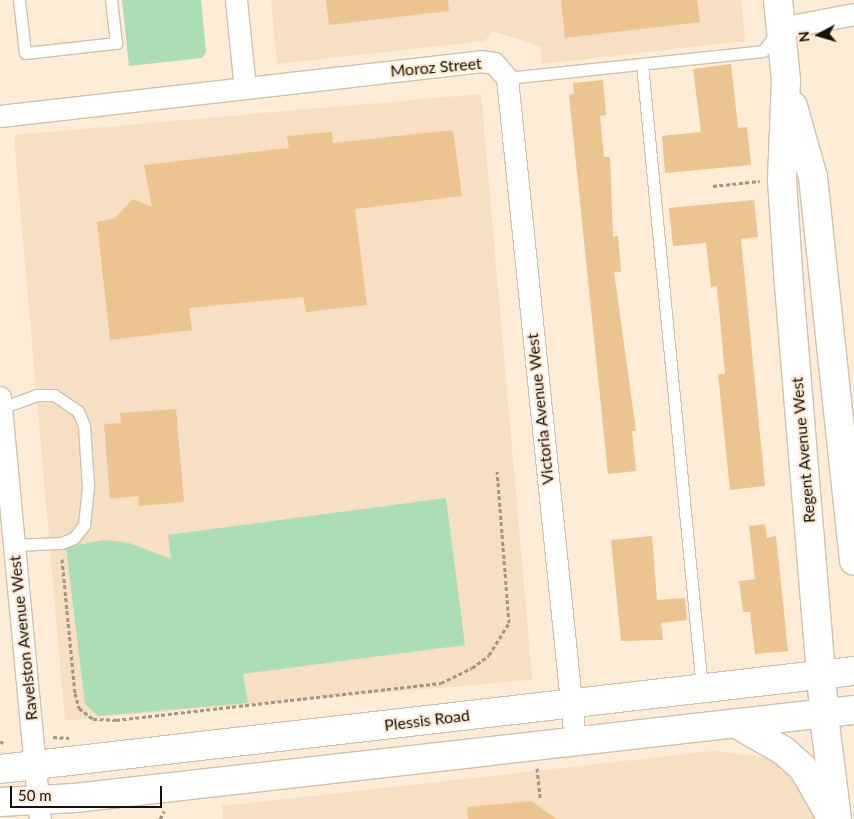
<!DOCTYPE html>
<style>
body{margin:0}
#map{position:relative;width:854px;height:819px;overflow:hidden;background:#feecd6;font-family:Lato,sans-serif}
div>[style]{position:absolute}
.built>*{inset:0;background:#f6dfc3;transform-origin:0 0}
.green>*{inset:0;background:#abddb7}
.building>*{inset:0;background:#ecc48f}
.path>*{height:3px;margin-top:-1.5px;transform-origin:0;background:repeating-linear-gradient(90deg,#a29585 0 4px,transparent 0 6.5px)}
.roads{filter:drop-shadow(1px 0 #d1c0ab) drop-shadow(-1px 0 #d1c0ab) drop-shadow(0 1px #d1c0ab) drop-shadow(0 -1px #d1c0ab)}
.lane>*{height:11px;margin:-5.5px;padding:0 5.5px;transform-origin:5.5px;border-radius:5.5px;background:#fff}
.street>*{height:21px;margin:-10.5px;padding:0 10.5px;transform-origin:10.5px;border-radius:10.5px;background:#fff}
.secondary>*{height:28px;margin:-14px;padding:0 14px;transform-origin:14px;border-radius:14px;background:#fff}
span{translate:-50% -50%;white-space:nowrap;text-align:center;line-height:1.15;-webkit-text-stroke:4.5px #feecd6;paint-order:stroke}
.street-label{font-size:16px;color:#18120b}
.north{position:absolute;left:794px;top:10px;width:50px;height:50px;-webkit-text-stroke:4px #feecd6;paint-order:stroke;rotate:264deg;font-size:14px;font-weight:700;line-height:20px;text-align:center;color:#18120b}
.north::after{content:'';display:block;margin:auto;width:18px;height:22px;background:#18120b;clip-path:polygon(50% 0,100% 100%,50% 72%,0 100%)}
.scale{position:absolute;left:10px;top:786px;width:152px;height:22px;box-sizing:border-box;border:2px solid #18120b;border-top:0;padding-left:6px;font-size:15px;line-height:18px;white-space:nowrap;color:#18120b;-webkit-text-stroke:4px #feecd6;paint-order:stroke}
</style>
<div id="map">
<div class="built">
<i style="clip-path:polygon(271px 0,741px 0,745px 41px,542px 64px,540px 46px,492px 31px,485px 41px,277px 64px)"></i>
<i style="left:481px;top:94px;width:588px;height:469px;rotate:85deg"></i>
<i style="clip-path:polygon(713px 751px,770px 758px,794px 775px,816px 819px,223px 819px,222px 806px)"></i>
</div>
<div class="green">
<i style="clip-path:polygon(122px 0,201px 0,206px 52px,202px 58px,129px 66px)"></i>
<i style="clip-path:polygon(446px 498px,465px 645px,243px 674px,248px 703px,98px 716px,85px 704px,66px 547px,105px 540px,129px 543px,171px 559px,168px 535px)"></i>
</div>
<div class="building">
<i style="clip-path:polygon(326px 0,448px 0,449px 11px,329px 25px)"></i>
<i style="clip-path:polygon(561px 0,697px 0,700px 22px,565px 38px)"></i>
<i style="clip-path:polygon(731px 64px,738px 128px,747px 127px,751px 165px,665px 173px,662px 136px,701px 132px,693px 69px)"></i>
<i style="clip-path:polygon(603px 80px,606px 115px,600px 116px,604px 157px,610px 157px,613px 237px,618px 236px,621px 272px,614px 272px,636px 431px,632px 431px,636px 471px,608px 474px,569px 95px,574px 94px,573px 83px)"></i>
<i style="clip-path:polygon(453px 130px,462px 196px,355px 209px,367px 305px,306px 312px,303px 297px,189px 308px,192px 330px,110px 340px,97px 222px,115px 218px,133px 199px,152px 207px,144px 165px,289px 148px,287px 136px,332px 132px,333px 143px)"></i>
<i style="clip-path:polygon(754px 200px,758px 237px,741px 239px,765px 486px,730px 490px,718px 374px,725px 374px,717px 286px,711px 287px,706px 243px,673px 246px,669px 208px)"></i>
<i style="clip-path:polygon(176px 409px,184px 502px,139px 506px,138px 496px,110px 499px,104px 424px,121px 423px,120px 413px)"></i>
<i style="clip-path:polygon(765px 524px,767px 538px,776px 536px,788px 651px,755px 654px,750px 612px,743px 612px,739px 581px,755px 579px,749px 526px)"></i>
<i style="clip-path:polygon(652px 536px,657px 600px,685px 598px,687px 620px,661px 623px,663px 640px,621px 641px,611px 540px)"></i>
<i style="clip-path:polygon(531px 801px,557px 819px,468px 819px,467px 807px)"></i>
</div>
<div class="path">
<i style="left:713px;top:186px;width:47px;rotate:-6.1deg"></i>
<i style="left:62px;top:559px;width:135px;rotate:84.5deg"></i>
<i style="left:75px;top:693px;width:16px;rotate:75deg"></i>
<i style="left:79px;top:708px;width:18px;rotate:38deg"></i>
<i style="left:93px;top:719px;width:23px;rotate:2deg"></i>
<i style="left:116px;top:720px;width:327px;rotate:-6.5deg"></i>
<i style="left:441px;top:683px;width:34px;rotate:-26deg"></i>
<i style="left:472px;top:668px;width:21px;rotate:-37deg"></i>
<i style="left:489px;top:655px;width:38px;rotate:-58deg"></i>
<i style="left:509px;top:623px;width:152px;rotate:-94.5deg"></i>
<i style="left:53px;top:737px;width:16px;rotate:4deg"></i>
<i style="left:0;top:741px;width:4px;rotate:34deg"></i>
<i style="left:537px;top:768px;width:30px;rotate:84deg"></i>
<i style="left:160px;top:819px;width:9px;rotate:-63deg"></i>
</div>
<div class="roads">
<div class="lane">
<i style="left:19px;top:0;width:53px;rotate:83.5deg"></i>
<i style="left:25px;top:53px;width:92px;rotate:-6.3deg"></i>
<i style="left:116px;top:43px;width:43px;rotate:-96.6deg"></i>
<i style="left:642px;top:64px;width:627px;rotate:84.51deg"></i>
<i style="left:507px;top:78px;width:257px;rotate:-6deg"></i>
<i style="left:763px;top:51px;width:24px;rotate:-54deg"></i>
<i style="left:1px;top:408px;width:37px;rotate:-20deg"></i>
<i style="left:36px;top:395px;width:18px"></i>
<i style="left:54px;top:395px;width:29px;rotate:34deg"></i>
<i style="left:78px;top:411px;width:16px;rotate:68deg"></i>
<i style="left:84px;top:426px;width:61px;rotate:86.2deg"></i>
<i style="left:88px;top:487px;width:38px;rotate:96deg"></i>
<i style="left:84px;top:525px;width:16px;rotate:128deg"></i>
<i style="left:74px;top:538px;width:14px;rotate:159deg"></i>
<i style="left:61px;top:543px;width:47px;rotate:177.6deg"></i>
</div>
<div class="street">
<i style="left:236px;top:0;width:88px;rotate:84.2deg"></i>
<i style="left:780px;top:28px;width:75px;rotate:-10.7deg"></i>
<i style="left:0;top:116px;width:483px;rotate:-6.5deg"></i>
<i style="left:480px;top:61px;width:14px;rotate:8deg"></i>
<i style="left:494px;top:63px;width:20px;rotate:49deg"></i>
<i style="left:507px;top:78px;width:665px;rotate:84.14deg"></i>
<i style="left:0;top:397px;width:424px;rotate:84.6deg"></i>
</div>
<div class="secondary">
<i style="left:778px;top:0;width:80px;rotate:84.3deg"></i>
<i style="left:786px;top:80px;width:100px;rotate:92.3deg"></i>
<i style="left:782px;top:180px;width:105px;rotate:86.2deg"></i>
<i style="left:789px;top:285px;width:449px;rotate:85.3deg"></i>
<i style="left:826px;top:732px;width:88px;rotate:82.8deg"></i>
<i style="left:793px;top:106px;width:74px;rotate:74.3deg"></i>
<i style="left:813px;top:177px;width:386px;rotate:83.9deg"></i>
<i style="left:735px;top:723px;width:56px;rotate:29.7deg"></i>
<i style="left:784px;top:751px;width:25px;rotate:42deg"></i>
<i style="left:803px;top:768px;width:56px;rotate:60.3deg"></i>
<i style="left:0;top:769px;width:860px;rotate:-6.55deg"></i>
<i style="left:0;top:802px;width:75px;rotate:-3.1deg"></i>
<i style="left:75px;top:798px;width:784px;rotate:-6.45deg"></i>
</div>
</div>
<div class="street-label">
<span style="left:436px;top:67px;rotate:-5deg">Moroz Street</span>
<span style="left:540px;top:409px;rotate:-96deg">Victoria Avenue West</span>
<span style="left:803px;top:450px;rotate:-95deg">Regent Avenue West</span>
<span style="left:23px;top:638px;rotate:-96deg">Ravelston Avenue West</span>
<span style="left:427px;top:720px;rotate:-7deg">Plessis Road</span>
</div>
<div class="north">N</div>
<div class="scale">50 m</div>
</div>
